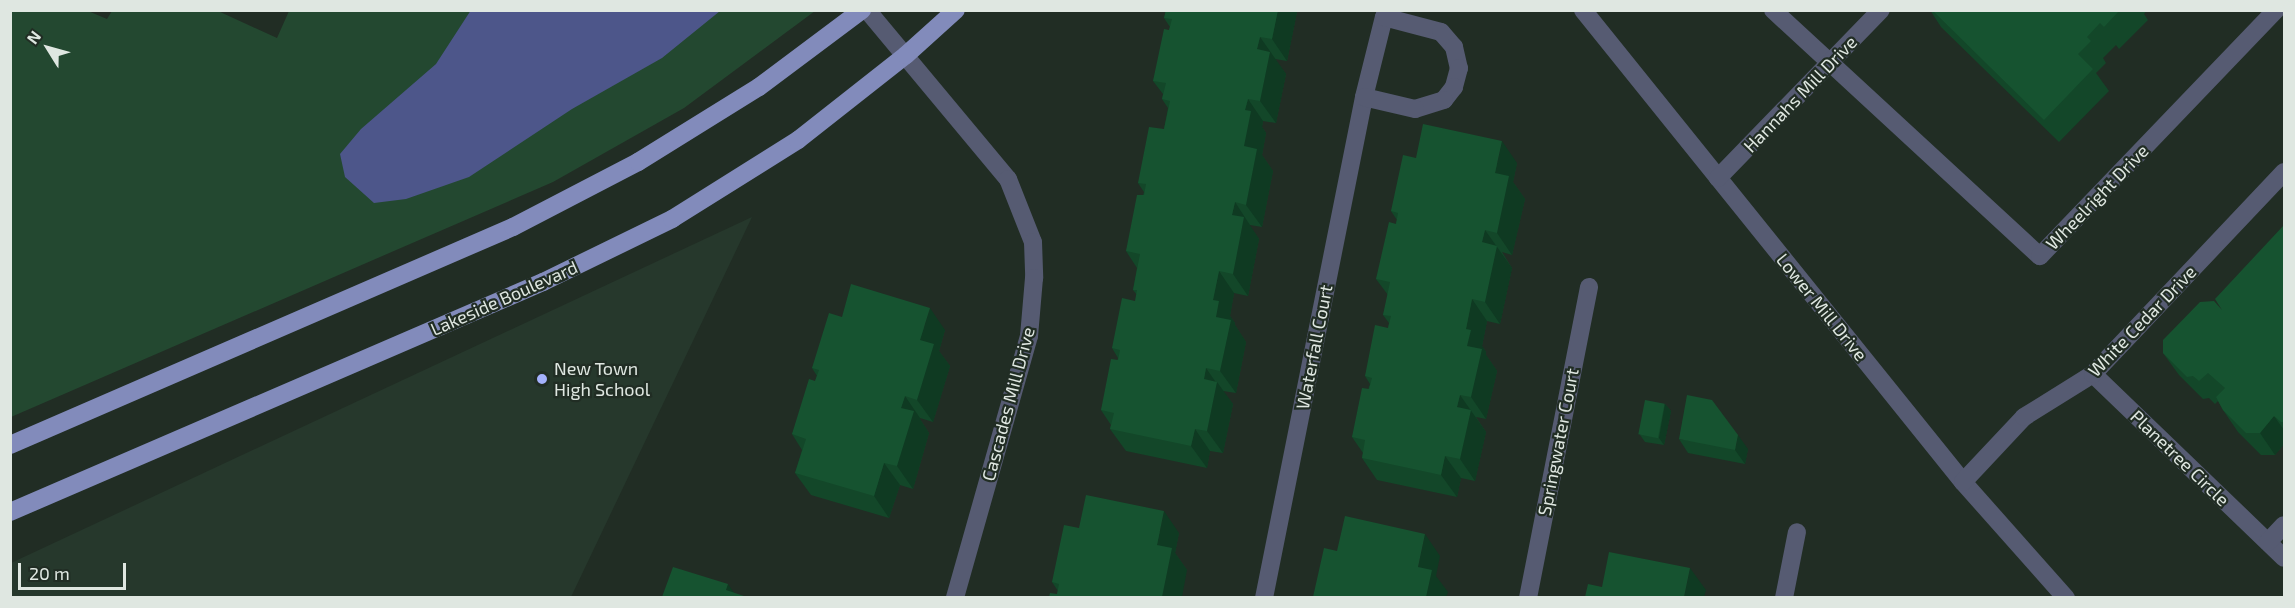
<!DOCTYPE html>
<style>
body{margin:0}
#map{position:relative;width:2295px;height:608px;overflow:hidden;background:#212d24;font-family:"Exo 2",sans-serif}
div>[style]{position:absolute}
.built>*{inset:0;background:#26382c}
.green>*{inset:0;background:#234830}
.water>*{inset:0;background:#4d568a}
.minor>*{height:18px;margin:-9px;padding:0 9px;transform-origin:9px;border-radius:9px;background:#565b72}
.major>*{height:18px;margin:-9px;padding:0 9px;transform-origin:9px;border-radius:9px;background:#828bbb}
.wall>*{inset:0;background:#134729}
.shaded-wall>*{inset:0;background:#0f3a22}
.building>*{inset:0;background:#165330;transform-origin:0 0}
.dots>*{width:16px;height:16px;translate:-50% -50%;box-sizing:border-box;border:3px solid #212d24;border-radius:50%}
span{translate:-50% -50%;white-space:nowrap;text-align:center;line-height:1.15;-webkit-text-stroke:4.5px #212d24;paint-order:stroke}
.street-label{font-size:18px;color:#dfe7e1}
.poi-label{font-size:18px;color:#dfe7e1}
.left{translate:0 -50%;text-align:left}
.frame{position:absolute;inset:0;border:12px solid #dfe7e1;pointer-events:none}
.north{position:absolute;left:18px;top:18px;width:60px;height:60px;-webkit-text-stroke:4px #212d24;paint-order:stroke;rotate:307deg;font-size:16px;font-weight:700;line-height:24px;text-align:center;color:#dfe7e1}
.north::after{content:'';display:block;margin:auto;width:21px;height:27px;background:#dfe7e1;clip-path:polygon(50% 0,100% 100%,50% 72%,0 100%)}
.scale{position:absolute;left:18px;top:563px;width:108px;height:27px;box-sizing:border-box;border:3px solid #dfe7e1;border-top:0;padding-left:8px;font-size:18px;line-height:21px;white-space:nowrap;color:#dfe7e1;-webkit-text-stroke:4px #212d24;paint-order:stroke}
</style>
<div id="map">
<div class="built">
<i style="clip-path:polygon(752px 217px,571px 597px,11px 597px,11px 563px)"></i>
</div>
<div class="green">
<i style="clip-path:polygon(11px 11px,88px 11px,107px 19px,112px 11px,218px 11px,277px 38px,289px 11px,815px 11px,684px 108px,553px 182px,11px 417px)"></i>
</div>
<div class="water">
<i style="clip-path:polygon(471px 10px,720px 10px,720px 11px,662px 58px,572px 109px,469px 177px,406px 199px,374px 203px,345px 177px,340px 154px,361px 129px,436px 64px)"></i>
</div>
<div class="minor">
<i style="left:867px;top:10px;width:220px;rotate:50.2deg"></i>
<i style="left:1008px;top:179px;width:68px;rotate:68.4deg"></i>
<i style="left:1033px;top:242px;width:36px;rotate:88deg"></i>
<i style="left:1034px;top:278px;width:58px;rotate:94.9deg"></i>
<i style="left:1029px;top:336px;width:272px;rotate:105.8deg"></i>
<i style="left:1583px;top:10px;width:606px;rotate:51.16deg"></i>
<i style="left:1963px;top:482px;width:155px;rotate:48.4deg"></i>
<i style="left:1773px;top:10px;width:363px;rotate:42.7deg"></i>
<i style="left:2040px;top:256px;width:341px;rotate:-46.2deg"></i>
<i style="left:1718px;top:178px;width:234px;rotate:-45.9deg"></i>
<i style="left:2093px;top:374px;width:265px;rotate:43.9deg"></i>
<i style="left:1963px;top:482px;width:89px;rotate:-46.8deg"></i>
<i style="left:2024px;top:417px;width:81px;rotate:-31.9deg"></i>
<i style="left:2093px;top:374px;width:278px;rotate:-46.6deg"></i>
<i style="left:2268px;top:542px;width:23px;rotate:-47deg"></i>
<i style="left:1264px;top:598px;width:511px;rotate:-78.71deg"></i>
<i style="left:1364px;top:97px;width:82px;rotate:-76deg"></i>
<i style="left:1384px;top:17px;width:59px;rotate:14.7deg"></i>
<i style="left:1441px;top:32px;width:20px;rotate:49deg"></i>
<i style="left:1454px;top:47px;width:22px;rotate:77deg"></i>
<i style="left:1459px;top:68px;width:20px;rotate:105deg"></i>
<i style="left:1454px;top:87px;width:16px;rotate:128deg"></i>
<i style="left:1444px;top:100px;width:30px;rotate:163deg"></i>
<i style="left:1415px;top:109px;width:52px;rotate:-166.8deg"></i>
<i style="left:1528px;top:598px;width:317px;rotate:-78.9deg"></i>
<i style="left:1784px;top:598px;width:67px;rotate:-78.9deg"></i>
</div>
<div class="major">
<i style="left:10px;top:445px;width:548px;rotate:-23.43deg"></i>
<i style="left:513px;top:227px;width:141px;rotate:-27.5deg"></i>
<i style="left:638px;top:162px;width:142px;rotate:-31.8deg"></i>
<i style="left:759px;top:87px;width:129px;rotate:-36.8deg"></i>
<i style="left:10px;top:512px;width:581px;rotate:-23.34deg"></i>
<i style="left:543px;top:282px;width:144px;rotate:-26deg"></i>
<i style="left:672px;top:219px;width:149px;rotate:-32.1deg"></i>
<i style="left:798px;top:140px;width:137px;rotate:-38.2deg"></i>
<i style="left:906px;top:55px;width:67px;rotate:-42deg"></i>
</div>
<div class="wall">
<i style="clip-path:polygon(1166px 10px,1296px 10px,1297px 12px,1287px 61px,1275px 59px,1286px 74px,1276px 123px,1263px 121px,1262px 127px,1266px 133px,1262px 155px,1273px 171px,1262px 227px,1250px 225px,1250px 226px,1259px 239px,1248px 296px,1234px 293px,1230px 316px,1235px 323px,1235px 325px,1246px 342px,1236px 393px,1223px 391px,1233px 404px,1223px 453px,1210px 451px,1207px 468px,1126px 451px,1110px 429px,1111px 425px,1101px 410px,1118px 358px,1112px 348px,1135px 301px,1137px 295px,1133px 290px,1137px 268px,1126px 251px,1144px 192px,1138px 183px,1164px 129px,1168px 108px,1162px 99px,1163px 94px,1153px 81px,1170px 27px,1164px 18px)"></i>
<i style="clip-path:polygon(1930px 10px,2147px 10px,2144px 14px,2148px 20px,2119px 49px,2116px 45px,2103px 58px,2106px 63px,2096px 73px,2109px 91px,2059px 142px,1941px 27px)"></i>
<i style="clip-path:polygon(1416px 158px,1517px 163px,1513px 182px,1525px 199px,1512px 255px,1502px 252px,1512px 268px,1500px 324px,1487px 321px,1482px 346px,1486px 352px,1486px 355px,1497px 371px,1486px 419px,1476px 417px,1486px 432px,1475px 481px,1461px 478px,1457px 497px,1377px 480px,1362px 458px,1363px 453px,1352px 437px,1370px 384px,1365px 376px,1388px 328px,1389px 323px,1383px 315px,1388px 295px,1376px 279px,1397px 220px,1391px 211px)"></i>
<i style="clip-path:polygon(2284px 225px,2284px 444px,2275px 455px,2261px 455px,2238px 432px,2223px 410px,2218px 401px,2215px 404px,2209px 398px,2203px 399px,2179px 375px,2163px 353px,2222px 310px)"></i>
<i style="clip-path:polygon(842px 317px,945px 330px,939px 351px,950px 366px,933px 422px,920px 418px,920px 419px,929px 433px,913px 489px,900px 485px,889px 518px,811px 495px,795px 473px,802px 450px,792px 434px,815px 381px,817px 376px,812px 368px)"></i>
<i style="clip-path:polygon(1665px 404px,1671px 411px,1664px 445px,1645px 442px,1640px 435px)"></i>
<i style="clip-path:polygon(1679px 439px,1748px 449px,1745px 464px,1688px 453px)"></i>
<i style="clip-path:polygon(1079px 528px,1179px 533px,1175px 553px,1187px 570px,1057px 594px,1058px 591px,1052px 582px)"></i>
</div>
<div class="shaded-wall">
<i style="clip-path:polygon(1278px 10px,1296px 10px,1297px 12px,1287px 61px,1272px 39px)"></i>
<i style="clip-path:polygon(1260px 37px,1286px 74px,1276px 123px,1260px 101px,1257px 49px)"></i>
<i style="clip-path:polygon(1248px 99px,1263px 121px,1262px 127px,1266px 133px,1262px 155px,1273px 171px,1262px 227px,1246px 205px,1244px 146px,1245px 110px)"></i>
<i style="clip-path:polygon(1502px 141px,1517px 163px,1513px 182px,1525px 199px,1512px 255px,1497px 233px,1495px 173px)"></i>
<i style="clip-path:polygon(1235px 202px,1259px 239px,1248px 296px,1233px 274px,1232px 215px)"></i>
<i style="clip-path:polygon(1485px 230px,1512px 268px,1500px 324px,1485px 302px,1482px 242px)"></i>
<i style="clip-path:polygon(1219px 271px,1234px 293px,1230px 316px,1235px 323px,1235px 325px,1246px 342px,1236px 393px,1220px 371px,1216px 317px,1213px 300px)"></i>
<i style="clip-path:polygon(1472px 299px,1487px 321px,1482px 346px,1486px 352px,1486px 355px,1497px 371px,1486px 419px,1471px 397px,1466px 329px)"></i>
<i style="clip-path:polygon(930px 308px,945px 330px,939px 351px,950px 366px,933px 422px,917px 400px,920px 340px)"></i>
<i style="clip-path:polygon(1206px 368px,1217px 384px,1217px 382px,1233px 404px,1223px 453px,1207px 431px,1204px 379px)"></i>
<i style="clip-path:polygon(1460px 395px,1486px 432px,1475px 481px,1460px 459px,1457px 407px)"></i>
<i style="clip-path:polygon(905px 396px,920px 418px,920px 419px,929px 433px,913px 489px,897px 466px,901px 408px)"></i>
<i style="clip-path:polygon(1665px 404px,1671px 411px,1664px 445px,1659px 438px)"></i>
<i style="clip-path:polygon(2274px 416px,2284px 430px,2284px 444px,2275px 455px,2260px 433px)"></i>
<i style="clip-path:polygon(1195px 429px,1210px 451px,1207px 468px,1191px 446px)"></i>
<i style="clip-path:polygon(1738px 435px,1748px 449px,1745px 464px,1735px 450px)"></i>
<i style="clip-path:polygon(1445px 456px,1461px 478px,1457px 497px,1441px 475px)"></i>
<i style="clip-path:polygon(884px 463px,900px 485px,889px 518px,874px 496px)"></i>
<i style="clip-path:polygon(1164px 511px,1179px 533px,1175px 553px,1187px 570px,1182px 597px,1162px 597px,1157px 545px)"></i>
<i style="clip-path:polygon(1425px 534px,1440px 556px,1436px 576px,1448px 592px,1446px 597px,1426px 597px,1418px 567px)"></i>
<i style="clip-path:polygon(1690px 568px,1706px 590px,1704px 597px,1684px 597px)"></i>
<i style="clip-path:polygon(728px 584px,737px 597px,726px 590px)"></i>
</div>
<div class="building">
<i style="clip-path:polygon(1166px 10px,1278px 10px,1272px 39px,1260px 37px,1257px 49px,1270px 52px,1260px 101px,1248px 99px,1245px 110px,1251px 111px,1244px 146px,1257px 149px,1246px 205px,1235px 202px,1232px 215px,1244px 217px,1233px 274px,1219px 271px,1213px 300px,1219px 301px,1216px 317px,1231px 320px,1220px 371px,1206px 368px,1204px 379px,1217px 382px,1207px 431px,1195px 429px,1191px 446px,1110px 429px,1114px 413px,1101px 410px,1111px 359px,1118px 360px,1120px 350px,1112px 348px,1122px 298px,1135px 301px,1137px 290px,1133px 290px,1140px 254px,1126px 251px,1137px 195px,1144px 195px,1146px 184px,1138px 183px,1149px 127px,1164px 129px,1170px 101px,1162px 99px,1166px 83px,1153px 81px,1164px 29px,1169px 30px,1172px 19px,1164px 18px)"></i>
<i style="clip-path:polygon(1932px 10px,2120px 10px,2104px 27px,2100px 23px,2087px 37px,2091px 41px,2078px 54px,2093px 69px,2044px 120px)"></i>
<i style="clip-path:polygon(1423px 124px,1502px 141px,1495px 173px,1509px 176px,1497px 233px,1485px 230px,1482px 242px,1497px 246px,1485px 302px,1472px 299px,1466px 329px,1471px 330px,1467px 346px,1482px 349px,1471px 397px,1460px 395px,1457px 407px,1471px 410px,1460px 459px,1445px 456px,1441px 475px,1362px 458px,1365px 440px,1352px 437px,1362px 388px,1369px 389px,1372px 378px,1365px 376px,1375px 325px,1388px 328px,1391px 316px,1383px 315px,1390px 282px,1376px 279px,1389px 222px,1396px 224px,1398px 213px,1391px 211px,1403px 155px,1416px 158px)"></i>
<i style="clip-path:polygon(2284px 225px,2284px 422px,2281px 422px,2274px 416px,2260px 433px,2246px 433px,2223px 410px,2216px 397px,2225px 388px,2208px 373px,2199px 381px,2193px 376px,2187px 377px,2163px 353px,2163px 340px,2200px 302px,2214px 301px,2222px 310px,2215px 299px)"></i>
<i style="clip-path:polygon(851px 284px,930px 308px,920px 340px,934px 344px,917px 400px,905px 396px,901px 408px,914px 411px,897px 466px,884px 463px,874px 496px,795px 473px,806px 439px,792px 434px,809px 379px,815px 381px,819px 370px,812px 368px,829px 313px,842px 317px)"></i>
<i style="clip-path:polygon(1687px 395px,1712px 400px,1738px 435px,1735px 450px,1679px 439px)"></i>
<i style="left:1645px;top:400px;width:20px;height:35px;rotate:11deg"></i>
<i style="clip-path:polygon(1086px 495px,1164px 511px,1157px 545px,1172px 548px,1162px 597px,1049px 597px,1050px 593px,1057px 594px,1059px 584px,1052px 582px,1064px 525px,1079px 528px)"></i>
<i style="clip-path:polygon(1345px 516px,1425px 534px,1418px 567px,1432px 570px,1426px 597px,1313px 597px,1324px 548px,1337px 551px)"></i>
<i style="clip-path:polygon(1609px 552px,1690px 568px,1684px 597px,1585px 597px,1588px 584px,1602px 587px)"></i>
<i style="clip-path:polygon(673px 567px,728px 584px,726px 590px,747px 597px,662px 597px)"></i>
</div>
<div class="dots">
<i style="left:542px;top:379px;background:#a4b2fc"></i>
</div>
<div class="street-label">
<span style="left:1800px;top:94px;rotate:-46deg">Hannahs Mill Drive</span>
<span style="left:2097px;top:197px;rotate:-46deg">Wheelright Drive</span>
<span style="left:504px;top:298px;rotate:-24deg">Lakeside Boulevard</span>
<span style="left:1822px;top:307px;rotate:51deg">Lower Mill Drive</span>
<span style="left:2142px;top:321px;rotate:-46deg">White Cedar Drive</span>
<span style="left:1314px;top:347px;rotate:-79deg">Waterfall Court</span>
<span style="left:1008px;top:404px;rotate:-75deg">Cascades Mill Drive</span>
<span style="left:1558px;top:442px;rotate:-79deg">Springwater Court</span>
<span style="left:2180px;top:458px;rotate:44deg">Planetree Circle</span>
</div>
<div class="poi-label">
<span class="left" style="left:554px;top:379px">New Town<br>High School</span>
</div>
<div class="frame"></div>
<div class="north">N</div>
<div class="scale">20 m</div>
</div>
